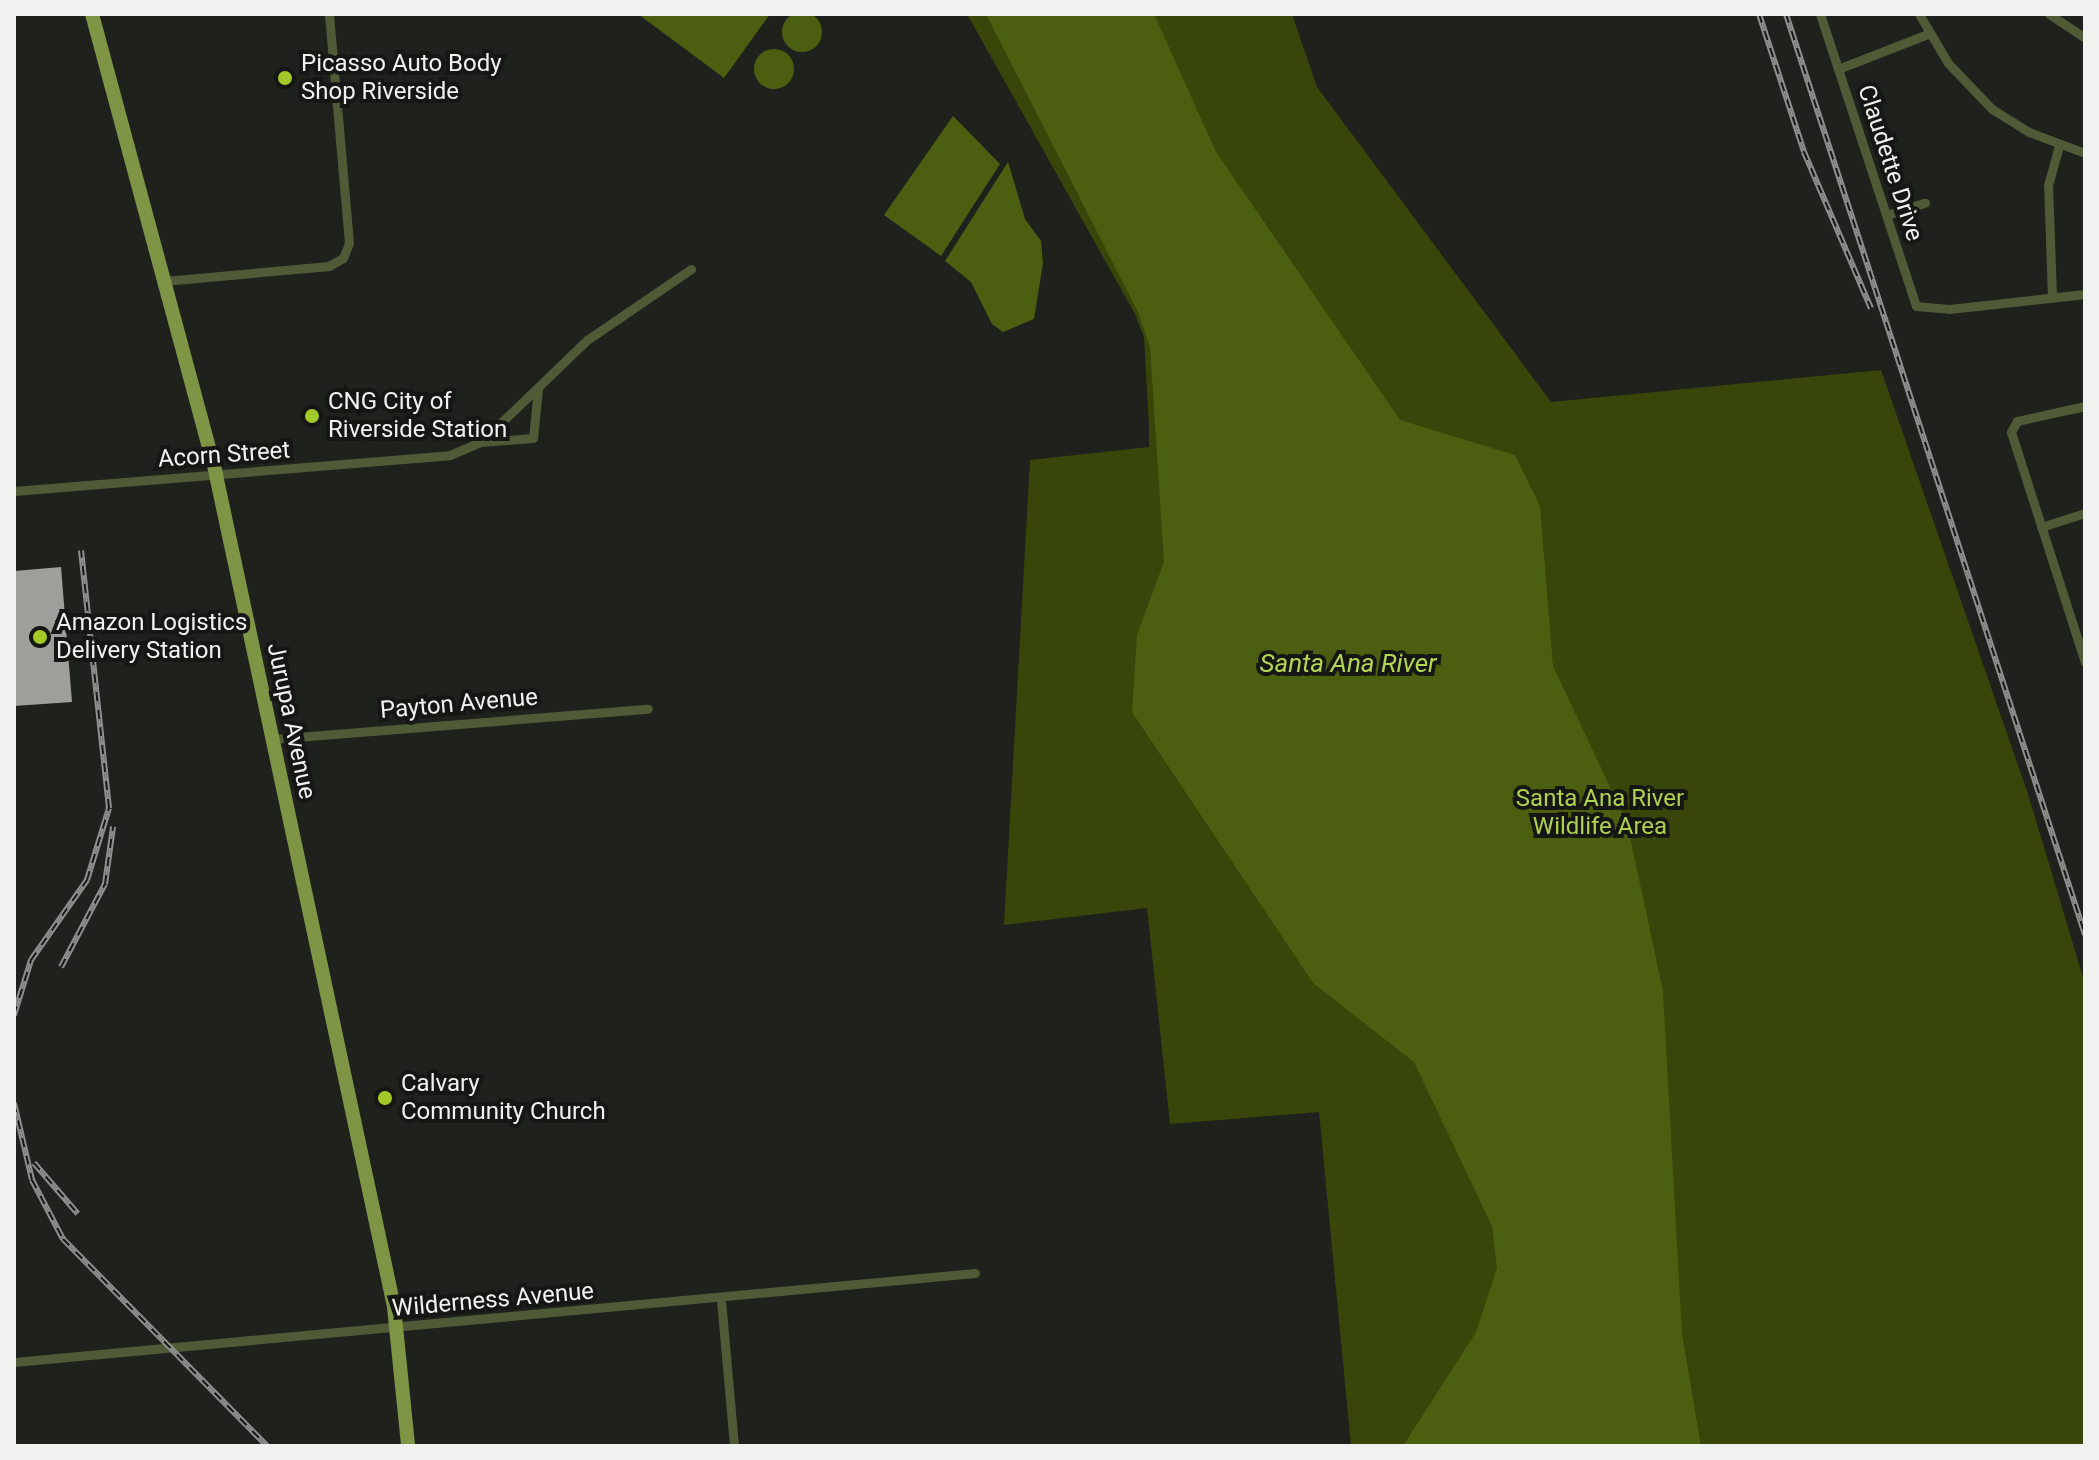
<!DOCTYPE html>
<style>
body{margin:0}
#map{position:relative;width:2099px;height:1460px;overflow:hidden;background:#1f211d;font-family:Roboto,sans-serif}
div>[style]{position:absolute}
.green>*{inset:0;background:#38460a}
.water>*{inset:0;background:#4c5f10}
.round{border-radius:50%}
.building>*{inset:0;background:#9e9f9b}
.minor>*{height:9px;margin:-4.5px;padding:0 4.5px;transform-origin:4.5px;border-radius:4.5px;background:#4f5b36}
.primary>*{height:14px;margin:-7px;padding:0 7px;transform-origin:7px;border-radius:7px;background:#7e9546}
.rail>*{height:6px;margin-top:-3px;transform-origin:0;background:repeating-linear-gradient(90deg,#161714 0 9px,#8e908d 0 18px);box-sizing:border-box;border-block:2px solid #8e908d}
.dots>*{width:22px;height:22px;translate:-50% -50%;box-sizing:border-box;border:4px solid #161714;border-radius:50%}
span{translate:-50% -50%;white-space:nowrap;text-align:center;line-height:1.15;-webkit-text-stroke:8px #161714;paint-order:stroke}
.poi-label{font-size:24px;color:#f1f2f0}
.left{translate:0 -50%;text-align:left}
.street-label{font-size:24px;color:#f1f2f0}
.park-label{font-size:24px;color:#aed150}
.water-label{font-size:26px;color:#b2d555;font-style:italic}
.frame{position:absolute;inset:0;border:16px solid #f1f2f0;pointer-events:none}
</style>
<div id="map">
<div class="green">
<i style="clip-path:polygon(967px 14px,1292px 14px,1317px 87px,1551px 402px,1881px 370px,2028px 794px,2085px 984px,2085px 1446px,1351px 1446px,1319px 1112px,1170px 1124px,1147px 908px,1004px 925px,1030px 460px,1149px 447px,1149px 426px,1144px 337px,1135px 314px)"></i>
</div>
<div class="water">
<i class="round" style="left:782px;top:12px;width:40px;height:40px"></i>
<i style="clip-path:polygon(638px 14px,770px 14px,724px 78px)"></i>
<i style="clip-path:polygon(986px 14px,1154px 14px,1216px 152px,1400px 420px,1515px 455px,1540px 506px,1553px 666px,1627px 823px,1663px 991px,1682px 1334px,1701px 1446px,1403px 1446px,1476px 1332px,1497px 1268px,1492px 1226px,1414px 1062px,1313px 983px,1132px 712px,1137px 635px,1164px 562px,1150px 347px,1138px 312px)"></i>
<i class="round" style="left:754px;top:49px;width:40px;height:40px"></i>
<i style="clip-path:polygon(953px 116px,1000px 164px,941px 256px,884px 215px)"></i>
<i style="clip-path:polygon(1008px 162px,1025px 219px,1041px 241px,1043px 263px,1034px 319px,1003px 332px,992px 324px,971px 282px,945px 261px)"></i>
</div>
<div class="building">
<i style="clip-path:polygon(61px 567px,72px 702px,14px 706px,14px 571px)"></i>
</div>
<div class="minor">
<i style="left:1820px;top:14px;width:307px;rotate:71.8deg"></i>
<i style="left:1916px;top:306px;width:33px;rotate:5deg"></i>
<i style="left:1949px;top:309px;width:137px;rotate:-6.3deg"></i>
<i style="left:1919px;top:14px;width:57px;rotate:59.4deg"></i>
<i style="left:1948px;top:63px;width:64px;rotate:46.3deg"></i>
<i style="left:1992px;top:109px;width:44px;rotate:31.9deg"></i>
<i style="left:2029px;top:132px;width:60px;rotate:20.6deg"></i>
<i style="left:2049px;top:14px;width:43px;rotate:33.7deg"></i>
<i style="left:1838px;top:69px;width:97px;rotate:-21.3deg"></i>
<i style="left:1887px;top:215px;width:40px;rotate:-18deg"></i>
<i style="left:164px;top:281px;width:166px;rotate:-5.2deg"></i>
<i style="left:329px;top:266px;width:16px;rotate:-30deg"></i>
<i style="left:343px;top:258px;width:16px;rotate:-68deg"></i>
<i style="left:349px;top:243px;width:230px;rotate:-95deg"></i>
<i style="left:2052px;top:297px;width:112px;rotate:-92deg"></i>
<i style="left:2048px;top:185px;width:41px;rotate:-74.2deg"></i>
<i style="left:2085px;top:406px;width:70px;rotate:167.6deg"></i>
<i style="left:2017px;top:421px;width:13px;rotate:119deg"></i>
<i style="left:2011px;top:432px;width:242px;rotate:72.2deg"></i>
<i style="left:481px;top:442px;width:52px;rotate:-4.4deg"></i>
<i style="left:533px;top:438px;width:49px;rotate:-84.2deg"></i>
<i style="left:14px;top:491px;width:437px;rotate:-4.7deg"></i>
<i style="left:450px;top:455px;width:34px;rotate:-23deg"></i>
<i style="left:481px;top:442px;width:147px;rotate:-43.9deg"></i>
<i style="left:587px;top:340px;width:126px;rotate:-34.3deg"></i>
<i style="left:2041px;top:527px;width:46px;rotate:-17.7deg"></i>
<i style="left:272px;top:739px;width:377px;rotate:-4.6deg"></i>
<i style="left:721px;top:1300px;width:147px;rotate:84.9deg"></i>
<i style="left:14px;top:1362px;width:965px;rotate:-5.29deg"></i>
</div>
<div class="primary">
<i style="left:92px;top:14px;width:477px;rotate:74.9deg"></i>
<i style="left:216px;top:475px;width:851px;rotate:77.92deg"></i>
<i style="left:394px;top:1307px;width:140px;rotate:84.2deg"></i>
</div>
<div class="rail">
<i style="left:1759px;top:14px;width:145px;rotate:71.9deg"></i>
<i style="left:1804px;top:152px;width:170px;rotate:66.8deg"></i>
<i style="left:1786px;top:14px;width:968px;rotate:72.01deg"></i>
<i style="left:61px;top:967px;width:94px;rotate:-62.1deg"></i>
<i style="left:105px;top:884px;width:58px;rotate:-82deg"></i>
<i style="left:14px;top:1015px;width:58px;rotate:-72.8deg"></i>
<i style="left:31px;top:960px;width:98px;rotate:-55deg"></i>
<i style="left:87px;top:880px;width:75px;rotate:-73deg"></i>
<i style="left:109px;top:808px;width:259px;rotate:-96.2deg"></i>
<i style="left:14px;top:1103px;width:79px;rotate:76.8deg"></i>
<i style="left:32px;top:1180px;width:67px;rotate:62.3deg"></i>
<i style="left:63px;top:1239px;width:291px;rotate:45.4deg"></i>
<i style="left:34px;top:1163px;width:67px;rotate:49.2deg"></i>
</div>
<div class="dots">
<i style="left:285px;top:78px;background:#a2c927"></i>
<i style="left:312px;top:416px;background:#a2c927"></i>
<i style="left:40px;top:637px;background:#a2c927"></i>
<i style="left:385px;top:1098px;background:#a2c927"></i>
</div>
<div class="poi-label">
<span class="left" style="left:301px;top:78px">Picasso Auto Body<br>Shop Riverside</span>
<span class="left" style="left:328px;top:416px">CNG City of<br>Riverside Station</span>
<span class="left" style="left:56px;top:637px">Amazon Logistics<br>Delivery Station</span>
<span class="left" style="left:401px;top:1098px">Calvary<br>Community Church</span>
</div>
<div class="street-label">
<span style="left:1890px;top:163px;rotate:72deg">Claudette Drive</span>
<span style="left:224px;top:455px;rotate:-4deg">Acorn Street</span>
<span style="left:459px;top:704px;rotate:-5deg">Payton Avenue</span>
<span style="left:291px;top:721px;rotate:78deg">Jurupa Avenue</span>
<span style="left:493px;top:1300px;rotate:-5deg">Wilderness Avenue</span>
</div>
<div class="park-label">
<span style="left:1600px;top:813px">Santa Ana River<br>Wildlife Area</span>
</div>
<div class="water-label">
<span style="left:1348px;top:664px">Santa Ana River</span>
</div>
<div class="frame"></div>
</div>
